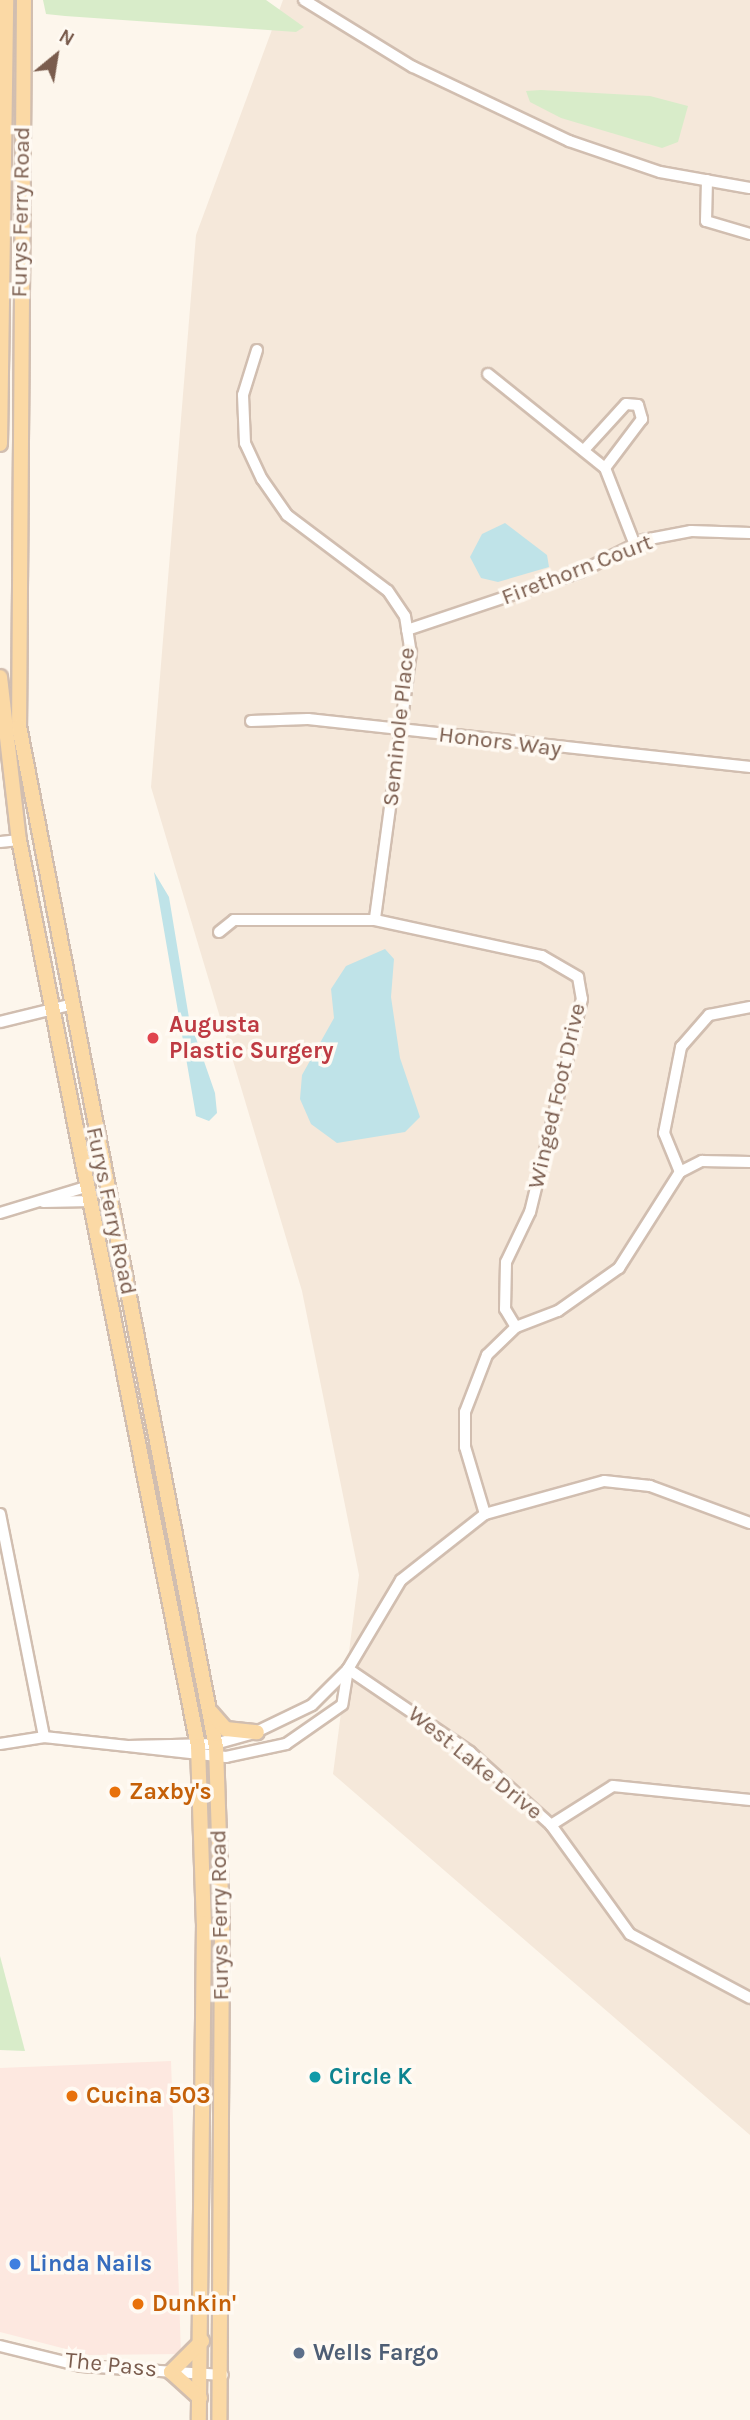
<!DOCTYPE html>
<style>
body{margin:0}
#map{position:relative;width:750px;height:2420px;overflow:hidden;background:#fdf6ec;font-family:Karla,sans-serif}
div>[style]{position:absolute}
.residential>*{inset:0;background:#f5e8da}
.commercial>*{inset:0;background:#fde8e0}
.green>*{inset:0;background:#d8ecc9}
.water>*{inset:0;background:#bfe3e8}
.roads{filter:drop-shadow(2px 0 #d1beb0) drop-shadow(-2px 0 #d1beb0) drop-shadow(0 2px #d1beb0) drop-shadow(0 -2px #d1beb0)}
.minor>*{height:10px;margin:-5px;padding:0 5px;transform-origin:5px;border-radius:5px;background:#fff}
.major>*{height:14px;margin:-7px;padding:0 7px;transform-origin:7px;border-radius:7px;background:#fbd9a5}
.dots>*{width:19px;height:19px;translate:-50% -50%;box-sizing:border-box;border:4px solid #fffaf3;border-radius:50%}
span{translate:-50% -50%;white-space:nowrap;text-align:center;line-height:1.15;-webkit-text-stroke:7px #fffaf3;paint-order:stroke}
.street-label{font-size:23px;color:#7a5c4d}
.health-label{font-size:23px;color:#be3a42;font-weight:700}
.left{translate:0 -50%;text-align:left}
.food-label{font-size:23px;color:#c56008;font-weight:700}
.culture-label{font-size:23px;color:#0d838f;font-weight:700}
.shop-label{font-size:23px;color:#366cbe;font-weight:700}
.service-label{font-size:23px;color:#4e5e75;font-weight:700}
.north{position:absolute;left:21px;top:21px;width:70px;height:70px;-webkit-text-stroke:5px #fffaf3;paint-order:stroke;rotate:30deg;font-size:19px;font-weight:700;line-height:28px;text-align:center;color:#7a5c4d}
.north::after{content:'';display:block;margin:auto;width:24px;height:32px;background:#7a5c4d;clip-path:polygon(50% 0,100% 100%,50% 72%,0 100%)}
</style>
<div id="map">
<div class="residential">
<i style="clip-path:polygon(283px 0,750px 0,750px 2135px,333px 1774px,359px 1575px,302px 1291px,151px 787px,196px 235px)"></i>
</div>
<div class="commercial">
<i style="clip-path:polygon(171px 2061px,181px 2354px,89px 2355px,0 2332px,0 2068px)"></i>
</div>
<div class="green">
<i style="clip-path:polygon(43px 0,266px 0,304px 27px,296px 32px,65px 16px,46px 14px)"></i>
<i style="clip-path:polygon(541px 90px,650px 96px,688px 106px,678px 142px,662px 148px,561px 118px,530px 102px,526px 91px)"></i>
<i style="clip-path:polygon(0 1956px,25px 2051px,0 2050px)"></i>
</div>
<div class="water">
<i style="clip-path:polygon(505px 523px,547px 555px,549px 567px,498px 582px,481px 578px,470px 557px,482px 534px)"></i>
<i style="clip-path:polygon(154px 872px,169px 897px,189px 1018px,215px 1093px,217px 1113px,209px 1121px,196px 1116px)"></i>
<i style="clip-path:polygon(385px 949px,394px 959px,391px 997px,400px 1058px,420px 1117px,405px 1132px,337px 1143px,311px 1124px,300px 1099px,302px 1075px,334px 1018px,331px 989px,346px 966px)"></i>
</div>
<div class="roads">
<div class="minor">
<i style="left:304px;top:0;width:128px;rotate:31.6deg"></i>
<i style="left:413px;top:67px;width:173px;rotate:25.4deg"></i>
<i style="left:569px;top:141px;width:96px;rotate:18.8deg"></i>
<i style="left:660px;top:172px;width:91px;rotate:10.1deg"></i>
<i style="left:707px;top:180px;width:41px;rotate:91.4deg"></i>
<i style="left:706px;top:221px;width:46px;rotate:16.5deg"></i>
<i style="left:257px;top:350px;width:47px;rotate:107.3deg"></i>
<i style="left:243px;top:395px;width:48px;rotate:87.6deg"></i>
<i style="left:245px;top:443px;width:40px;rotate:65deg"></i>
<i style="left:262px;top:479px;width:44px;rotate:55.2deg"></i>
<i style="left:287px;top:515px;width:126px;rotate:37deg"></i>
<i style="left:388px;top:591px;width:30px;rotate:56deg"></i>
<i style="left:405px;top:616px;width:36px;rotate:81deg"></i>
<i style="left:411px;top:652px;width:270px;rotate:97.7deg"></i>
<i style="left:488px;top:374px;width:150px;rotate:38.8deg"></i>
<i style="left:605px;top:468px;width:83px;rotate:68.7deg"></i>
<i style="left:584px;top:450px;width:62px;rotate:-47.6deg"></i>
<i style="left:626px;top:404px;width:12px;rotate:5deg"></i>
<i style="left:638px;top:405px;width:15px;rotate:74deg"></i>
<i style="left:642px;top:419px;width:61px;rotate:127.1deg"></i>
<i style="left:407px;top:630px;width:182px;rotate:-18.5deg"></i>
<i style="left:580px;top:572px;width:72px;rotate:-26.6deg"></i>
<i style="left:644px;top:540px;width:48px;rotate:-10.8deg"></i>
<i style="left:691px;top:531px;width:59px;rotate:1.9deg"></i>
<i style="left:251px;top:721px;width:57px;rotate:-2deg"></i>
<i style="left:308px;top:719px;width:445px;rotate:6.2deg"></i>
<i style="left:0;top:842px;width:19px;rotate:-6deg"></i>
<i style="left:219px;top:932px;width:19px;rotate:-39deg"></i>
<i style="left:234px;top:920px;width:141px"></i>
<i style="left:375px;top:920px;width:171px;rotate:12.2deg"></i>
<i style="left:542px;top:956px;width:42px;rotate:30.3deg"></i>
<i style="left:578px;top:977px;width:22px;rotate:80deg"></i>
<i style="left:582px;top:999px;width:219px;rotate:103.7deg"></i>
<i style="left:530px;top:1212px;width:55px;rotate:115.6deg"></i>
<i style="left:506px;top:1262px;width:47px;rotate:91.2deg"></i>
<i style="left:505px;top:1309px;width:21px;rotate:59deg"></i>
<i style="left:0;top:1022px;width:71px;rotate:-13.8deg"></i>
<i style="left:680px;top:1172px;width:42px;rotate:-112.3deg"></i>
<i style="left:664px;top:1133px;width:88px;rotate:-78.8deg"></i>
<i style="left:681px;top:1047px;width:43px;rotate:-48.8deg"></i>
<i style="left:709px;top:1015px;width:42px;rotate:-11deg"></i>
<i style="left:43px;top:1202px;width:49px;rotate:-1.2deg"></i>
<i style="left:0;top:1213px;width:93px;rotate:-16.9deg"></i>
<i style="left:0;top:1514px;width:227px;rotate:78.8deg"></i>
<i style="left:485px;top:1514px;width:70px;rotate:-106.6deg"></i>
<i style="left:465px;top:1447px;width:35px;rotate:-90deg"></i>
<i style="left:465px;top:1412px;width:61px;rotate:-68.9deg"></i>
<i style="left:487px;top:1355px;width:40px;rotate:-44deg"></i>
<i style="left:516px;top:1327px;width:45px;rotate:-20.9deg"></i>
<i style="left:558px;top:1311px;width:75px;rotate:-35.2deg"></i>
<i style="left:619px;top:1268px;width:114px;rotate:-57.6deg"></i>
<i style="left:680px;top:1172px;width:25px;rotate:-27deg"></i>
<i style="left:702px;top:1161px;width:48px;rotate:1.2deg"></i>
<i style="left:750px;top:1523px;width:107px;rotate:-159.7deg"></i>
<i style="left:650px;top:1486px;width:46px;rotate:-173.8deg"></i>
<i style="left:604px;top:1481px;width:123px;rotate:164.5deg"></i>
<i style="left:485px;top:1514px;width:107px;rotate:141.8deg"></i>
<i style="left:401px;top:1580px;width:104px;rotate:120.8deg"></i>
<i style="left:348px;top:1669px;width:148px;rotate:34.2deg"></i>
<i style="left:470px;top:1752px;width:109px;rotate:42deg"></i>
<i style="left:551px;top:1825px;width:135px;rotate:54.1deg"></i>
<i style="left:630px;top:1934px;width:136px;rotate:28.1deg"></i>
<i style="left:348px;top:1669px;width:36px;rotate:99deg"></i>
<i style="left:342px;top:1705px;width:68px;rotate:145.1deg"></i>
<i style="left:286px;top:1744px;width:61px;rotate:167.8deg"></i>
<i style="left:226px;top:1757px;width:99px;rotate:-173.6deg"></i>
<i style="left:128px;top:1746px;width:87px;rotate:-1.3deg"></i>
<i style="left:215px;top:1744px;width:41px;rotate:-15.8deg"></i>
<i style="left:254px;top:1733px;width:64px;rotate:-25.8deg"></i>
<i style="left:312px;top:1705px;width:51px;rotate:-45deg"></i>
<i style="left:0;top:1744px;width:45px;rotate:-9deg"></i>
<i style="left:44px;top:1737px;width:84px;rotate:6.1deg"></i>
<i style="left:551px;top:1825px;width:73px;rotate:-32.2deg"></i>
<i style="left:613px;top:1786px;width:138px;rotate:5.8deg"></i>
<i style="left:0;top:2346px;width:83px;rotate:13.9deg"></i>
<i style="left:81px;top:2366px;width:142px;rotate:3.6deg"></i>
</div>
<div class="major">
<i style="left:24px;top:0;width:726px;rotate:90.39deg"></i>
<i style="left:19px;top:726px;width:1040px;rotate:79.08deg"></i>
<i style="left:216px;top:1747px;width:180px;rotate:88.1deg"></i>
<i style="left:222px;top:1927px;width:493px;rotate:90.3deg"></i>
<i style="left:0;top:444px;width:444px;rotate:-89.2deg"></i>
<i style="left:0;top:677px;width:164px;rotate:83.4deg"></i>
<i style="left:19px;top:840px;width:924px;rotate:78.82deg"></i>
<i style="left:198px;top:1746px;width:177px;rotate:88.1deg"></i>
<i style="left:204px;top:1923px;width:497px;rotate:90.6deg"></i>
<i style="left:211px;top:1712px;width:23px;rotate:49deg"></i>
<i style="left:226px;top:1729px;width:31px;rotate:6deg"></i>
<i style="left:200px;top:2398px;width:39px;rotate:-138deg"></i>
<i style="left:171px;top:2372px;width:44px;rotate:-45deg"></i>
</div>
</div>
<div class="dots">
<i style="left:153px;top:1038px;background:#e0444e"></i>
<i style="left:115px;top:1792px;background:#e8710a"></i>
<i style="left:315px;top:2077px;background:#0f9aa8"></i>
<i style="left:72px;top:2096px;background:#e8710a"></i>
<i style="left:15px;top:2264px;background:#3f7fe0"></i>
<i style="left:138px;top:2304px;background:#e8710a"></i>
<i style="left:299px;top:2353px;background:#5c6f8a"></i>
</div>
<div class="street-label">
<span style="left:21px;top:212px;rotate:-89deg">Furys Ferry Road</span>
<span style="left:577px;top:570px;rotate:-21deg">Firethorn Court</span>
<span style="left:399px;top:727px;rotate:-84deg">Seminole Place</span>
<span style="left:500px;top:742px;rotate:7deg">Honors Way</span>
<span style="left:557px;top:1096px;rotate:-77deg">Winged Foot Drive</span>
<span style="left:111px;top:1211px;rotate:78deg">Furys Ferry Road</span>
<span style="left:475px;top:1763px;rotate:39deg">West Lake Drive</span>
<span style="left:220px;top:1915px;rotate:-91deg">Furys Ferry Road</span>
<span style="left:111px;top:2365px;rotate:6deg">The Pass</span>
</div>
<div class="health-label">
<span class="left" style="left:169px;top:1038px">Augusta<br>Plastic Surgery</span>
</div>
<div class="food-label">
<span class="left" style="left:129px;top:1792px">Zaxby's</span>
<span class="left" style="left:86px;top:2096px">Cucina 503</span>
<span class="left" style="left:152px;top:2304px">Dunkin'</span>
</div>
<div class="culture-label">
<span class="left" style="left:329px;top:2077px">Circle K</span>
</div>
<div class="shop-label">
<span class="left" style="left:29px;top:2264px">Linda Nails</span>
</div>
<div class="service-label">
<span class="left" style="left:313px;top:2353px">Wells Fargo</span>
</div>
<div class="north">N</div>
</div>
